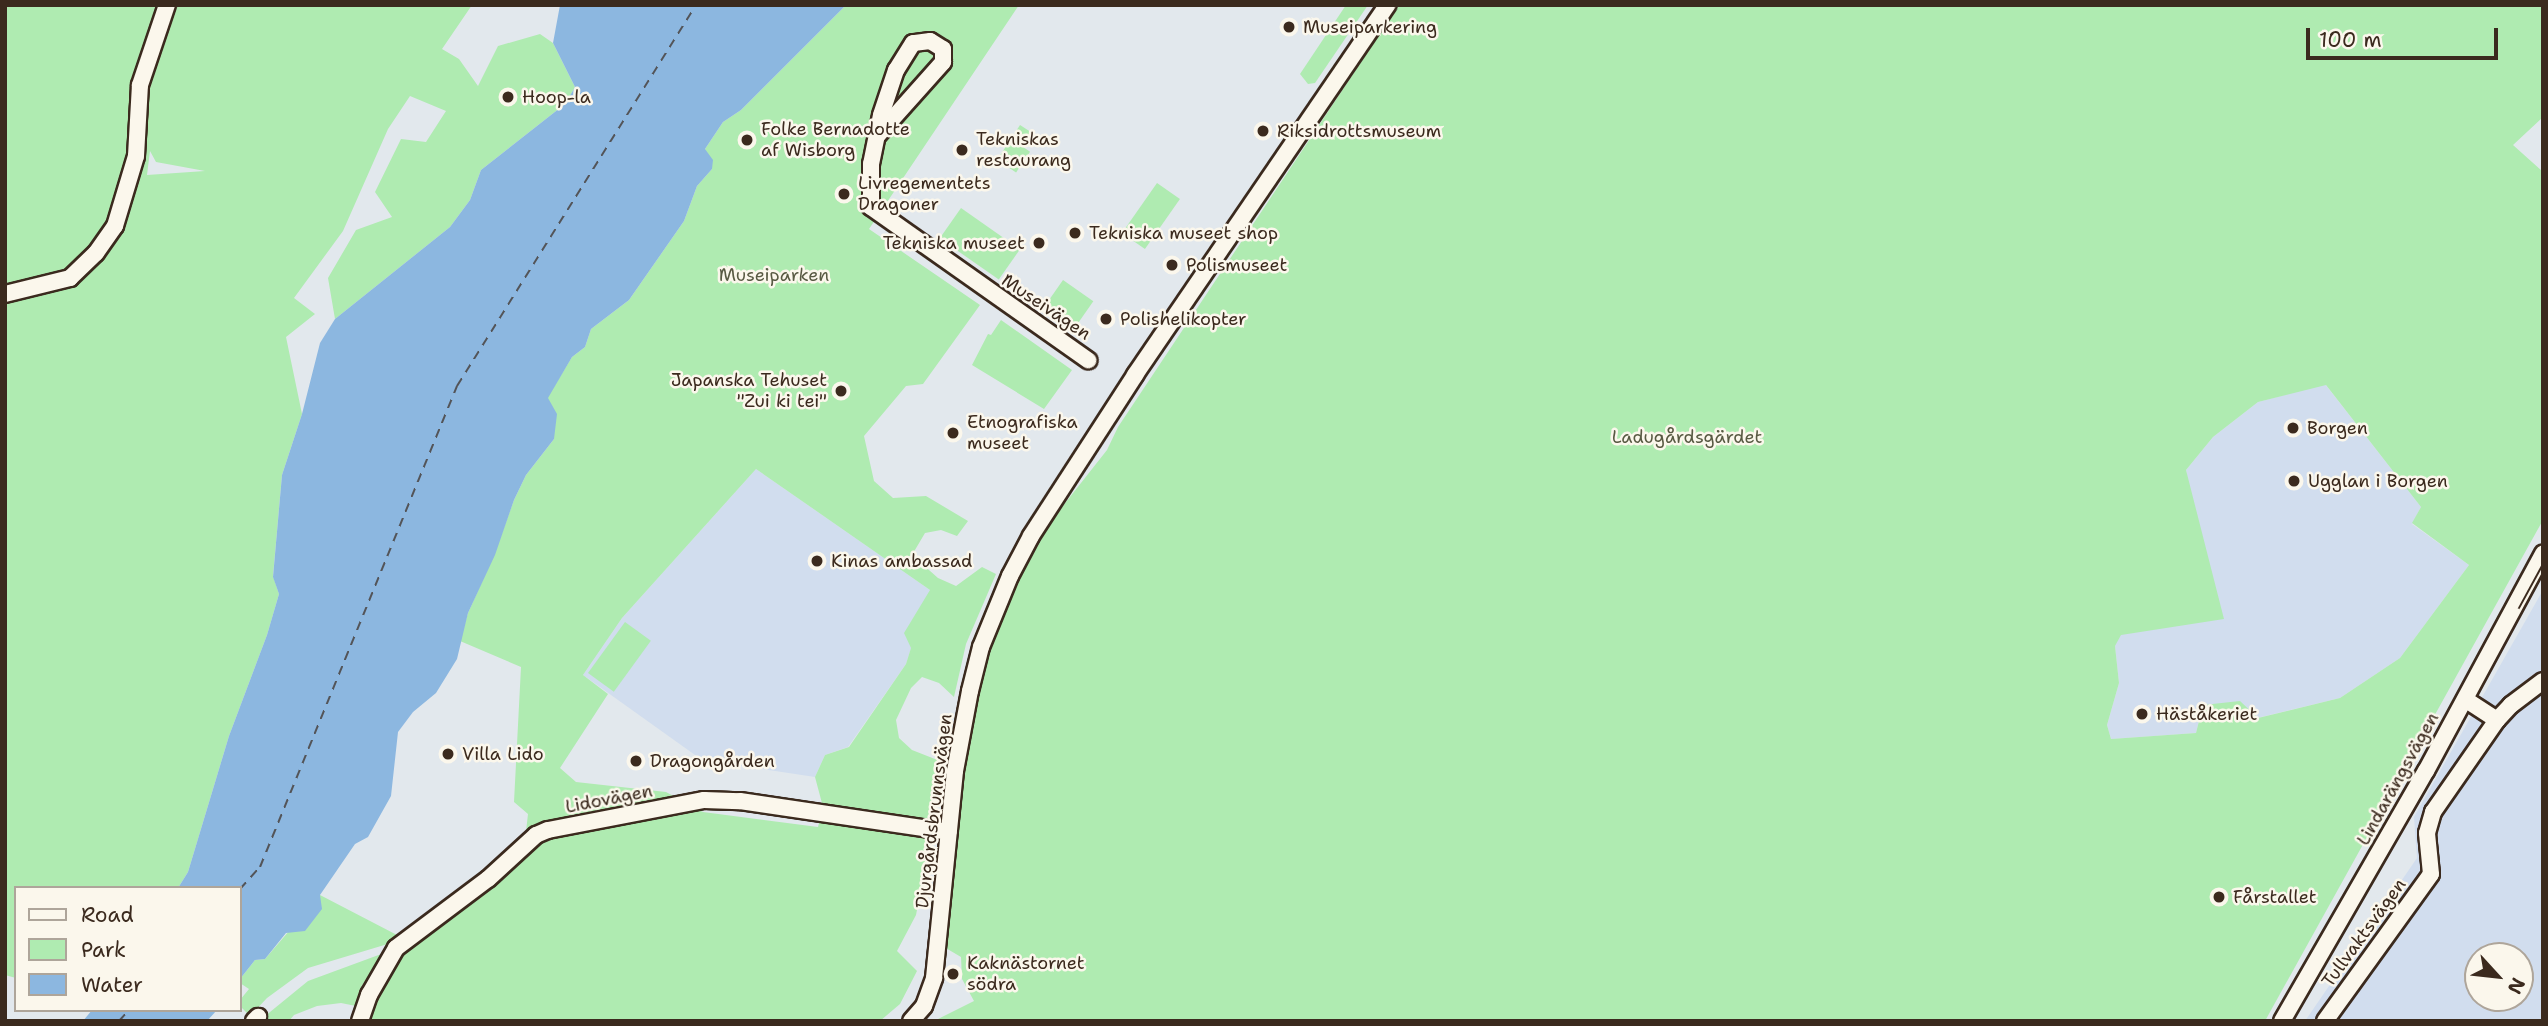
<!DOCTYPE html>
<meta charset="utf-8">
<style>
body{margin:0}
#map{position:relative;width:2548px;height:1026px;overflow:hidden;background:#e2e8ed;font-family:"Shantell Sans",sans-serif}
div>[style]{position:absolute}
.built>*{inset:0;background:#d1ddee}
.green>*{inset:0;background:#afebb1;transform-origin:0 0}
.water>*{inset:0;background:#8cb7e0}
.ferry>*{height:2px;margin-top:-1px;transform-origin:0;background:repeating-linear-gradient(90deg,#535458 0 9px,transparent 0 16px)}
.roads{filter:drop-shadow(2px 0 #3b2a1e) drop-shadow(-2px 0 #3b2a1e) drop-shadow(0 2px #3b2a1e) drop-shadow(0 -2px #3b2a1e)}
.minor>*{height:16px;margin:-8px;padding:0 8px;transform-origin:8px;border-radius:8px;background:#fbf7ec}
.tram>*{height:2px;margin:-1px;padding:0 1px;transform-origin:1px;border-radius:1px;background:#3b2a1e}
.dots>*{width:19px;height:19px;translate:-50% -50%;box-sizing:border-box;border:4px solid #fbf7ec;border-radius:50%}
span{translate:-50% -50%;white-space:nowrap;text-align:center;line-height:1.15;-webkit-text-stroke:5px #fbf7ec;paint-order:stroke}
.poi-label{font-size:18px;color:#3b2a1e}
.left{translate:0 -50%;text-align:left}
.right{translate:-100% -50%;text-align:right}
.park-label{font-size:18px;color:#585a43}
.street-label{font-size:18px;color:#3b2a1e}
.frame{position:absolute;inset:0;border:7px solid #3b2a1e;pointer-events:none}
.legend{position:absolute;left:14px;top:886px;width:228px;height:126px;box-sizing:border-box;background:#fbf7ec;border:2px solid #aea59a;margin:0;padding:9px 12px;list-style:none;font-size:21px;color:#3b2a1e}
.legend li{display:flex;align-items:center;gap:14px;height:35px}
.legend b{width:35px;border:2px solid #aea59a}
.north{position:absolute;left:2464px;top:942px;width:70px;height:70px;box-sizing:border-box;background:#fbf7ec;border:2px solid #aea59a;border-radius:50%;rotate:117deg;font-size:19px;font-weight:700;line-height:28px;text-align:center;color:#3b2a1e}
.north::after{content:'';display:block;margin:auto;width:24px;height:32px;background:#3b2a1e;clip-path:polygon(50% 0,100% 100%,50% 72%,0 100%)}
.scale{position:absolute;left:2306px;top:28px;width:192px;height:32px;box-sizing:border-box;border:4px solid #3b2a1e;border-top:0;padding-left:9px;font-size:21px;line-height:24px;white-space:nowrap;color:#3b2a1e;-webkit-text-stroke:5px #fbf7ec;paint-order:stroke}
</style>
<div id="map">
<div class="built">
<i style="clip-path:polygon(2325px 384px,2421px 507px,2412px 524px,2469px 565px,2400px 658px,2340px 698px,2257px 718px,2203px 705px,2196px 733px,2111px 739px,2107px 725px,2119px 683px,2115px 646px,2187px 475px,2186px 470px,2213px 437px,2258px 402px)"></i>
<i style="clip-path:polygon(756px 469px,930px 590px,906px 664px,848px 747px,825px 755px,815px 777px,702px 760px,583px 675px,622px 618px)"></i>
<i style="clip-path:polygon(evenodd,2543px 590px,2543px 1021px,2305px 1021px,2417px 858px,2414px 817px,2543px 590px,2478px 956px,2520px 956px,2520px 998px,2478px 998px,2478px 956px)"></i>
</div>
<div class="green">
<i style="clip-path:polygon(evenodd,5px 5px,472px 5px,442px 49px,459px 59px,478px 86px,498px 46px,540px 34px,553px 43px,575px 87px,565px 104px,481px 170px,470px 200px,450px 227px,335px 319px,328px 278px,356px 230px,392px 217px,375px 192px,401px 139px,426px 142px,446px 111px,410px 96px,388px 129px,343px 231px,294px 298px,315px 314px,286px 337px,302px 414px,282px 475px,273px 576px,279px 594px,267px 635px,229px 736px,188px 872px,178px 888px,16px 888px,16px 978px,5px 975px,5px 5px,150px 151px,156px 162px,205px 171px,147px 175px,150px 151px)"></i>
<i style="clip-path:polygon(evenodd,846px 5px,1019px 5px,869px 229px,980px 305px,923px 384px,906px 386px,864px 436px,874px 481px,893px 498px,926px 496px,968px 521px,957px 536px,941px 530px,925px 533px,912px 555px,938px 578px,956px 586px,982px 567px,996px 574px,966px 644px,954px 697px,939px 683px,922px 677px,911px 688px,896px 720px,899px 738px,912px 750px,940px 761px,928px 853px,916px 915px,897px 951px,917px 971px,900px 1004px,880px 1021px,371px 1021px,377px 997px,398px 959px,492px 884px,524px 849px,528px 814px,514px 802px,521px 667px,460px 641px,468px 613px,494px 555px,514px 500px,526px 475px,554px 439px,547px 398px,572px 357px,585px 347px,591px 329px,629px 300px,684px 221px,697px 186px,712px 169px,705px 149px,723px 122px,741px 110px,846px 5px,756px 469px,930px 590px,904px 633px,911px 648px,906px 664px,849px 747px,825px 755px,815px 777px,823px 807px,818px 827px,703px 812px,666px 792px,576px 782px,560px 768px,608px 694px,583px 675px,622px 618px,756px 469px)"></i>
<i style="clip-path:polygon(1346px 5px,1368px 5px,1315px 83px,1308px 84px,1300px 74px)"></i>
<i style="clip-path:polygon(evenodd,1399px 5px,2543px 5px,2543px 117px,2513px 145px,2543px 172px,2543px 520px,2265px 1021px,934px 1021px,974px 1001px,962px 979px,961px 957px,944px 947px,956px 813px,970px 714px,991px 642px,1008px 600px,1051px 521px,1107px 450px,1118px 427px,1399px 5px,2326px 385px,2421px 507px,2412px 523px,2469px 565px,2400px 658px,2340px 698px,2258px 718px,2240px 701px,2203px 705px,2196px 733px,2111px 739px,2107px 725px,2119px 683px,2115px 646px,2121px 635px,2224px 619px,2186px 470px,2213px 437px,2258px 402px,2326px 385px)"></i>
<i style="left:1020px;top:125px;width:24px;height:10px;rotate:33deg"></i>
<i style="left:1011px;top:139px;width:23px;height:25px;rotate:34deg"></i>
<i style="left:1157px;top:183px;width:28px;height:61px;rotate:35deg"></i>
<i style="left:961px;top:208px;width:72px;height:37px;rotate:35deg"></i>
<i style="left:1063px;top:280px;width:37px;height:35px;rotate:35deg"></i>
<i style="clip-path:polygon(1001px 320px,1072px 370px,1044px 409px,972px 365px,988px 334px,991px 335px)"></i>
<i style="left:625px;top:622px;width:32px;height:63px;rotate:36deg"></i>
<i style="clip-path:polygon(320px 895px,397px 935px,391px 943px,308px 968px,267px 998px,250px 1016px,240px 1006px,240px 1000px,249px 989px,240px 983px,240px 979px,255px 960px,265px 959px)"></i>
<i style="clip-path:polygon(384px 953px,361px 987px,356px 1006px,341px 1003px,317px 1006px,294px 1015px,289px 1021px,259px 1021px,308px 981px)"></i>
</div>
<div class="water">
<i style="clip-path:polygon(560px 5px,846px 5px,741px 110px,723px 122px,705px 149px,713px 160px,712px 169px,697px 186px,684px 221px,629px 300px,591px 329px,585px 347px,572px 357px,548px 398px,557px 414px,554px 439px,526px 475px,514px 500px,495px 555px,468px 613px,457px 659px,436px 693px,413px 712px,398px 732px,391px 796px,368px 837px,355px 844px,320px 895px,322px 909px,305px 931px,286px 933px,265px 959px,255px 960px,240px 979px,240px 888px,178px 888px,188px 872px,229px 736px,267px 635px,279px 594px,273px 577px,282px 475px,302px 414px,320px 343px,335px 319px,450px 227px,470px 200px,481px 170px,565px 104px,575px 87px,553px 43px)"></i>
<i style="clip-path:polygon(92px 1010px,217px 1010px,207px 1021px,83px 1021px)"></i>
</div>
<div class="ferry">
<i style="left:240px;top:889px;width:30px;rotate:-48deg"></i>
<i style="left:260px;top:867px;width:520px;rotate:-67.73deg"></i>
<i style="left:457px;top:386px;width:450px;rotate:-57.9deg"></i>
<i style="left:119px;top:1021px;width:15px;rotate:-48deg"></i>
</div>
<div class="roads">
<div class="minor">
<i style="left:878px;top:135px;width:98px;rotate:-48.3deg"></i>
<i style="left:943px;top:62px;width:13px;rotate:-90deg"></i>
<i style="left:943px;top:49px;width:15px;rotate:-148deg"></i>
<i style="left:930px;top:41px;width:17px;rotate:173deg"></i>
<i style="left:913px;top:43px;width:32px;rotate:122deg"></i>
<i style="left:896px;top:70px;width:47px;rotate:108.4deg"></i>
<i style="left:881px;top:115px;width:50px;rotate:101.5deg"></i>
<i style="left:871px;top:164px;width:43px;rotate:90deg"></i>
<i style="left:871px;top:207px;width:266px;rotate:35.2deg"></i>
<i style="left:5px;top:294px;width:67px;rotate:-13.8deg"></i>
<i style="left:70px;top:278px;width:36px;rotate:-44deg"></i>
<i style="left:96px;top:253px;width:33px;rotate:-55deg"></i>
<i style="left:115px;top:226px;width:73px;rotate:-73.3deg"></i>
<i style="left:136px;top:156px;width:71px;rotate:-86.8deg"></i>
<i style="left:140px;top:85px;width:84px;rotate:-71.4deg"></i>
<i style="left:2497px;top:720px;width:21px;rotate:-47deg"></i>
<i style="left:2511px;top:705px;width:40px;rotate:-37deg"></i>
<i style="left:254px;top:1021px;width:6px;rotate:-45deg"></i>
<i style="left:360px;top:1021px;width:28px;rotate:-71deg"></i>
<i style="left:369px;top:995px;width:54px;rotate:-60.1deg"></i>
<i style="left:396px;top:948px;width:115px;rotate:-36.9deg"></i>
<i style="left:488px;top:879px;width:65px;rotate:-42.5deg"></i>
<i style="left:536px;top:835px;width:13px;rotate:-23deg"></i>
<i style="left:548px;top:830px;width:159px;rotate:-10.9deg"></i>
<i style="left:704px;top:800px;width:36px;rotate:2deg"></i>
<i style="left:740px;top:801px;width:211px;rotate:8.4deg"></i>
<i style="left:911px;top:1021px;width:20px;rotate:-49deg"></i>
<i style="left:924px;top:1006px;width:30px;rotate:-70deg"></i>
<i style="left:934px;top:978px;width:208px;rotate:-84.2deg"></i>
<i style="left:955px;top:771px;width:81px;rotate:-79.4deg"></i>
<i style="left:970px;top:691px;width:45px;rotate:-76deg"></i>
<i style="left:981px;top:647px;width:77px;rotate:-67.8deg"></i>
<i style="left:1010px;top:576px;width:45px;rotate:-62.3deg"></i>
<i style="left:1031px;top:536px;width:192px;rotate:-57.1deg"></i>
<i style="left:1135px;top:375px;width:448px;rotate:-55.7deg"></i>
<i style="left:2282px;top:1021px;width:289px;rotate:-60.1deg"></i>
<i style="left:2426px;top:771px;width:247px;rotate:-61.7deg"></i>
<i style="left:2325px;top:1021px;width:181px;rotate:-54.2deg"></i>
<i style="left:2431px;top:874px;width:41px;rotate:-95.6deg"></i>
<i style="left:2427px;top:833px;width:22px;rotate:-74deg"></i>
<i style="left:2433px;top:812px;width:112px;rotate:-55.2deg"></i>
<i style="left:2497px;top:720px;width:38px;rotate:-147deg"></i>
</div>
</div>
<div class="tram">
<i style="left:2519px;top:608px;width:50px;rotate:-61.4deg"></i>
</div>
<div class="dots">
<i style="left:1289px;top:27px;background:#3b2a1e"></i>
<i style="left:508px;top:97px;background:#3b2a1e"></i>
<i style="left:1263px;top:131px;background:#3b2a1e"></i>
<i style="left:747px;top:140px;background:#3b2a1e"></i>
<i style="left:962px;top:150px;background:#3b2a1e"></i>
<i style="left:844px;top:194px;background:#3b2a1e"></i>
<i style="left:1075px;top:233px;background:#3b2a1e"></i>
<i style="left:1039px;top:243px;background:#3b2a1e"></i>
<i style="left:1172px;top:265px;background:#3b2a1e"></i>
<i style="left:1106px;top:319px;background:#3b2a1e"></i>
<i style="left:841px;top:391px;background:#3b2a1e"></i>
<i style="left:2293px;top:428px;background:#3b2a1e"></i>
<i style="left:953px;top:433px;background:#3b2a1e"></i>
<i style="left:2294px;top:481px;background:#3b2a1e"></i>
<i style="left:817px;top:561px;background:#3b2a1e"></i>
<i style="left:2142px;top:714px;background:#3b2a1e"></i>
<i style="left:448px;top:754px;background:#3b2a1e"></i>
<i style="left:636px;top:761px;background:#3b2a1e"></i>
<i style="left:2219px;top:897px;background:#3b2a1e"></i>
<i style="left:953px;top:974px;background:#3b2a1e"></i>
</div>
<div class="poi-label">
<span class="left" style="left:1303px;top:27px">Museiparkering</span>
<span class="left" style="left:522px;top:97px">Hoop-la</span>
<span class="left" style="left:761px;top:140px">Folke Bernadotte<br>af Wisborg</span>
<span class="left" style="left:1277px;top:131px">Riksidrottsmuseum</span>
<span class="left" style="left:976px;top:150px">Tekniskas<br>restaurang</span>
<span class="left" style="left:858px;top:194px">Livregementets<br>Dragoner</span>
<span class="left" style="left:1089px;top:233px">Tekniska museet shop</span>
<span class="right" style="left:1025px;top:243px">Tekniska museet</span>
<span class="left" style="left:1186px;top:265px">Polismuseet</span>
<span class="left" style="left:1120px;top:319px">Polishelikopter</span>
<span class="right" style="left:827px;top:391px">Japanska Tehuset<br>"Zui ki tei"</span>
<span class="left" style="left:967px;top:433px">Etnografiska<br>museet</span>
<span class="left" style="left:2307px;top:428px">Borgen</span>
<span class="left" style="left:2308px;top:481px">Ugglan i Borgen</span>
<span class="left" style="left:831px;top:561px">Kinas ambassad</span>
<span class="left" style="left:2156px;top:714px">Häståkeriet</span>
<span class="left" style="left:462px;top:754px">Villa Lido</span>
<span class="left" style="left:650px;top:761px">Dragongården</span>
<span class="left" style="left:2233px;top:897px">Fårstallet</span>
<span class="left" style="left:967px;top:974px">Kaknästornet<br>södra</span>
</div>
<div class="park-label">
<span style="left:774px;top:275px">Museiparken</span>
<span style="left:1687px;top:437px">Ladugårdsgärdet</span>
</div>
<div class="street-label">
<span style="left:1046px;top:307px;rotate:34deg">Museivägen</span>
<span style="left:2398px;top:779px;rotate:-61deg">Lindarängsvägen</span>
<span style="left:609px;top:799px;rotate:-11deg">Lidovägen</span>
<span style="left:934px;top:811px;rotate:-83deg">Djurgårdsbrunnsvägen</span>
<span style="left:2364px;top:933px;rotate:-54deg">Tullvaktsvägen</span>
</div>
<div class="frame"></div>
<ul class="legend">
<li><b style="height:9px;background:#fbf7ec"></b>Road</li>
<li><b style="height:19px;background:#afebb1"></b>Park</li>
<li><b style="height:19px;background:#8cb7e0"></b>Water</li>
</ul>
<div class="north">N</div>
<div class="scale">100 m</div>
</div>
